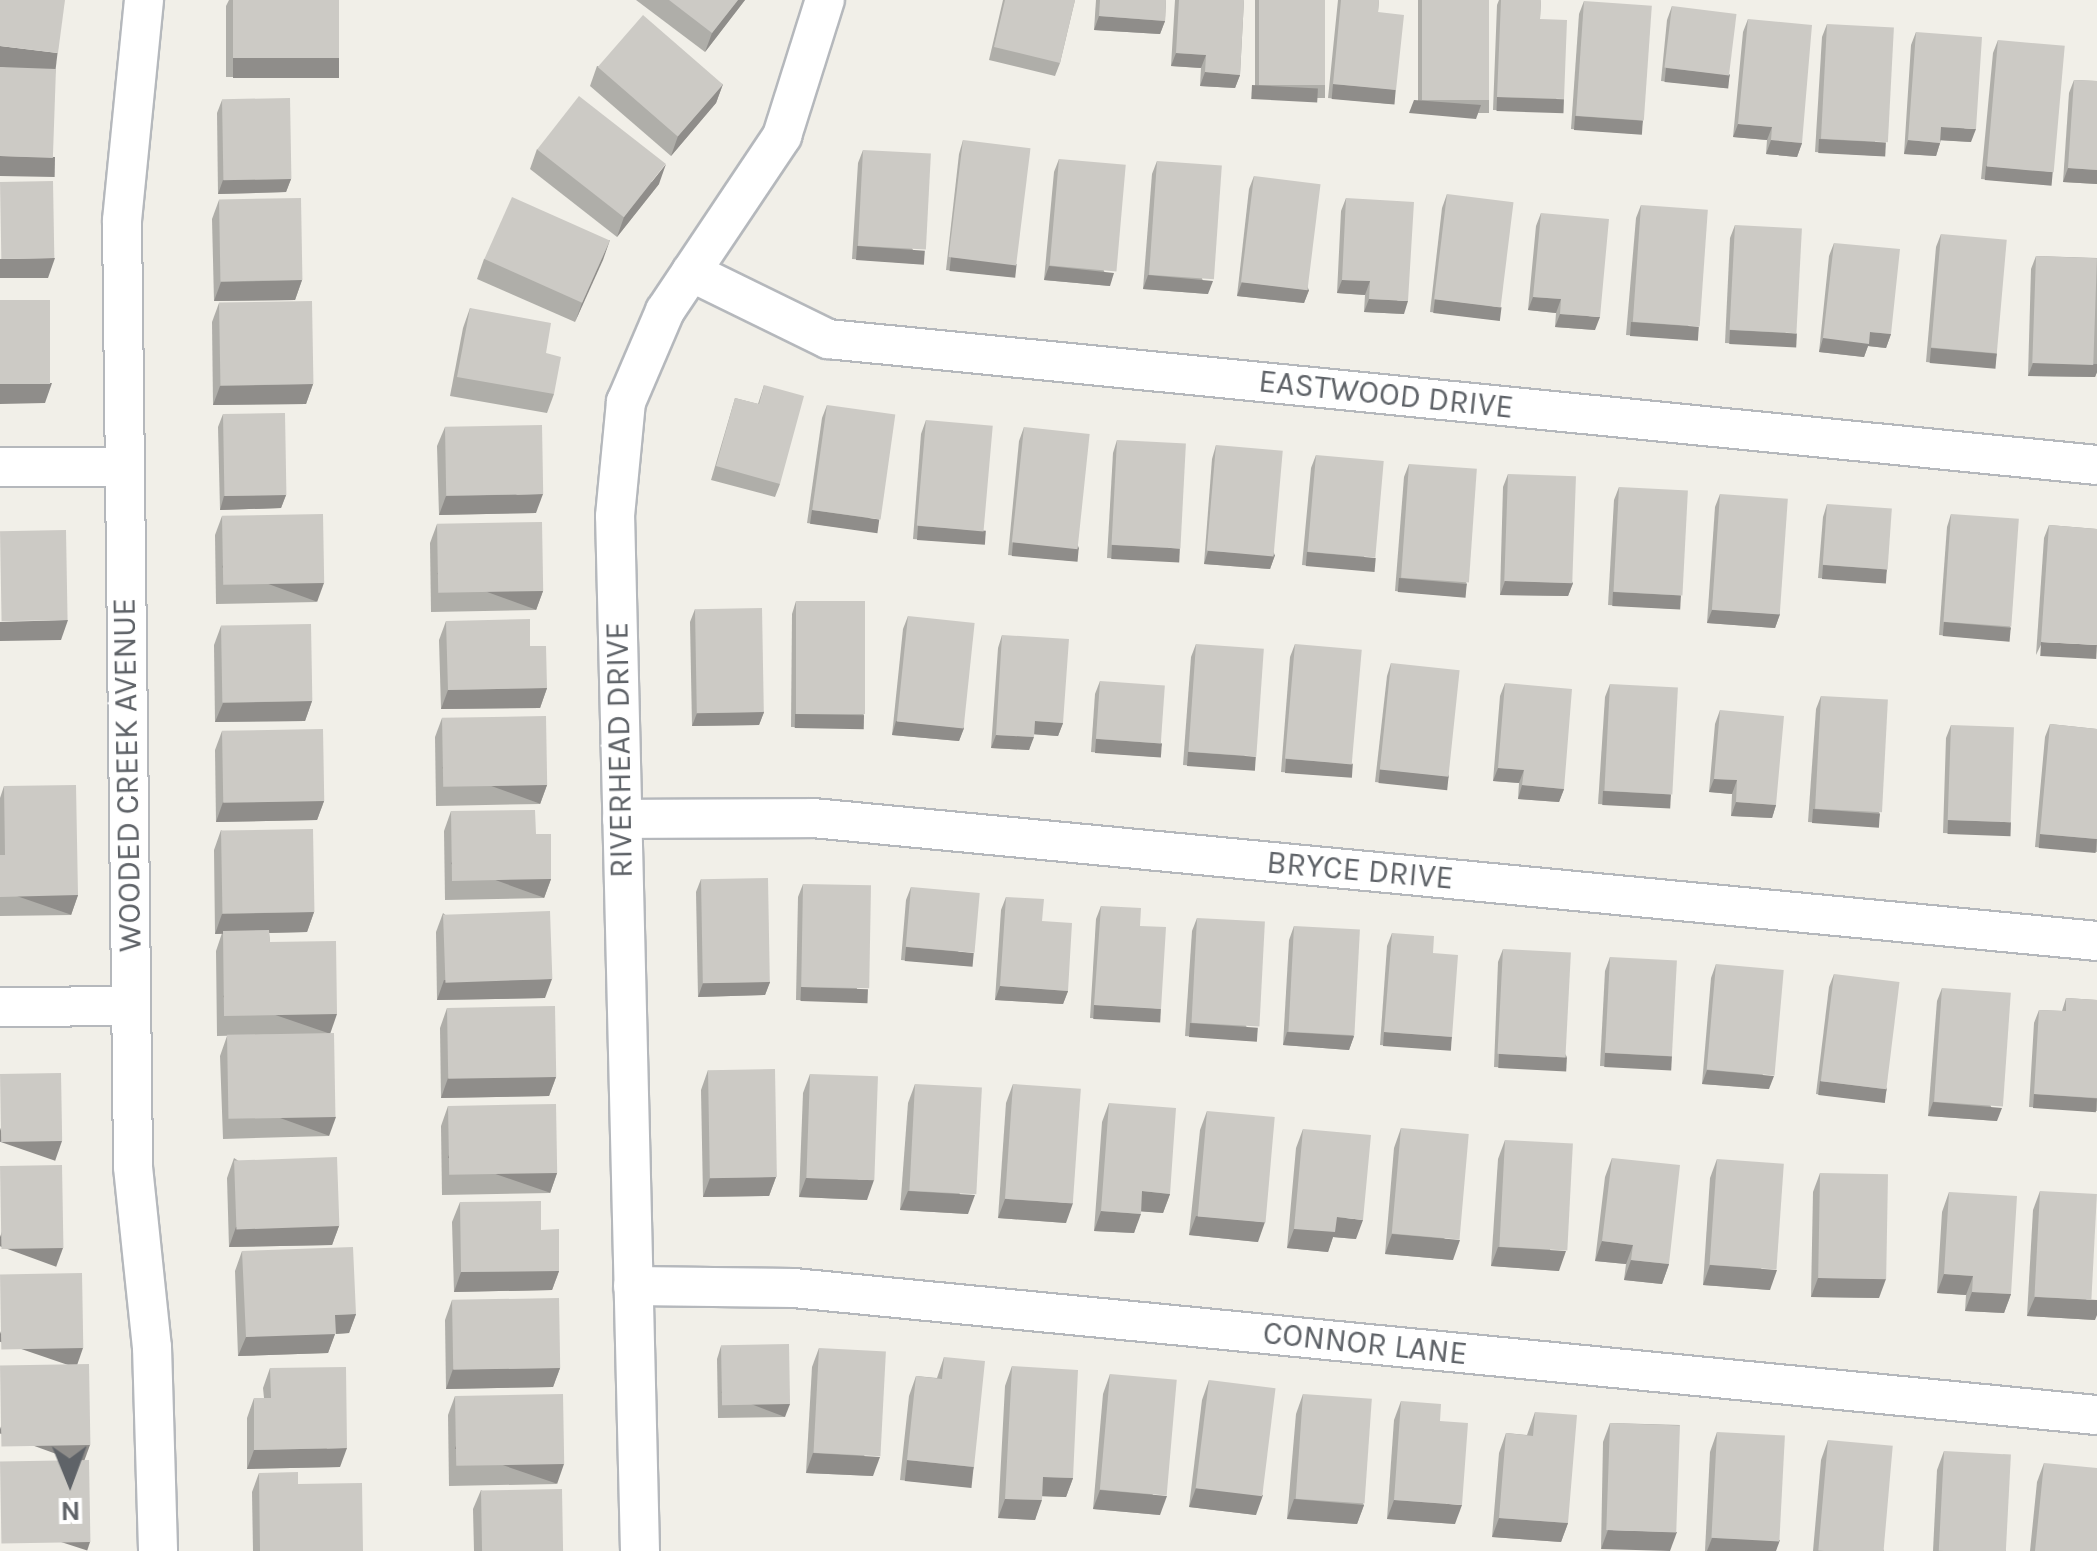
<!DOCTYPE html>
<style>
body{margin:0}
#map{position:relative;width:2097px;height:1551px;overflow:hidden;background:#f1efe8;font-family:Karla,sans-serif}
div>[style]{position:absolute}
.roads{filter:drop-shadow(2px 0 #b5b8bc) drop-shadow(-2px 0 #b5b8bc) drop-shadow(0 2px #b5b8bc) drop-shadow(0 -2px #b5b8bc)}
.street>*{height:38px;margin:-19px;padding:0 19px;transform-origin:19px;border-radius:19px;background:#fff}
.wall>*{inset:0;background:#afaea9;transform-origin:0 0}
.shaded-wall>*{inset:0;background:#8f8d8a;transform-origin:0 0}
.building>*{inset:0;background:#cccac5;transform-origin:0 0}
span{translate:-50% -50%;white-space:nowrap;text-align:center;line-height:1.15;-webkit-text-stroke:8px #fff;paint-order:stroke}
.street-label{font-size:32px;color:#5f6368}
.north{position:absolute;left:20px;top:1431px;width:100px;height:100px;-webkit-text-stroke:8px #fff;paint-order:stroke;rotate:179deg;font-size:28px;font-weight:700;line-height:40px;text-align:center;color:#5f6368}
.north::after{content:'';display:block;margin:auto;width:35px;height:45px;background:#5f6368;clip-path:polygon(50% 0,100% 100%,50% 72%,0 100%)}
</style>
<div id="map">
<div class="roads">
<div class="street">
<i style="left:144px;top:0;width:221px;rotate:95.7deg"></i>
<i style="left:122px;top:220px;width:947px;rotate:89.33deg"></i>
<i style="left:133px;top:1167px;width:181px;rotate:84deg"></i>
<i style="left:152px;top:1347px;width:204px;rotate:88.3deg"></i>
<i style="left:691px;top:272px;width:153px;rotate:26.1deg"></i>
<i style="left:828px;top:339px;width:1275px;rotate:5.67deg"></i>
<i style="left:0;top:467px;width:124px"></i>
<i style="left:622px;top:819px;width:191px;rotate:-0.3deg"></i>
<i style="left:813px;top:818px;width:1290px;rotate:5.47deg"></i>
<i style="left:0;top:1007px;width:131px;rotate:-0.4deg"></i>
<i style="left:633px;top:1286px;width:161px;rotate:0.7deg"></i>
<i style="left:794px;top:1288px;width:1309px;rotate:5.57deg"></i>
<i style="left:640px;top:1551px;width:1035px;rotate:-91.38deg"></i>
<i style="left:615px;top:516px;width:115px;rotate:-84.5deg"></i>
<i style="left:626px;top:402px;width:99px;rotate:-66.8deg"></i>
<i style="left:665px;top:311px;width:211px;rotate:-56.2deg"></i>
<i style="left:782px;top:136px;width:143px;rotate:-72.5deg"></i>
</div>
</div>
<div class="wall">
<i style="clip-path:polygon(229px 0,339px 0,339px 58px,332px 77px,226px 77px,226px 6px)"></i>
<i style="clip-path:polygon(636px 0,745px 0,705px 52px)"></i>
<i style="clip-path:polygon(1003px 0,1075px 0,1060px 63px,1055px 76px,989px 60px)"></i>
<i style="clip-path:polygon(1096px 0,1166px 0,1165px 21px,1160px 34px,1094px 30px)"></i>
<i style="clip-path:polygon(1175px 0,1244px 0,1240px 75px,1235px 88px,1200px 86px,1201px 68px,1171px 66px)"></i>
<i style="left:1255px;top:0;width:70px;height:98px"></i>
<i style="clip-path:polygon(1338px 0,1379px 0,1378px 12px,1391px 104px,1328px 98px)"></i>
<i style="left:1418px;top:0;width:71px;height:113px"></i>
<i style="clip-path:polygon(1499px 0,1541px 0,1540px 19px,1559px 112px,1493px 110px,1497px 5px)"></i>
<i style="clip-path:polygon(1584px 1px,1643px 121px,1638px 134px,1571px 129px,1579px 14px)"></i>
<i style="clip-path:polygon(1672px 6px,1730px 75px,1725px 88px,1661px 81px,1667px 20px)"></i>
<i style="clip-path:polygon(1748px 19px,1802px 143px,1797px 157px,1766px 154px,1767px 140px,1733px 137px,1743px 32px)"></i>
<i style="clip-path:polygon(1827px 24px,1881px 156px,1815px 152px,1822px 37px)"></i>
<i style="clip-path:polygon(1916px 32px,1971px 142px,1941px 140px,1936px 156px,1904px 154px,1911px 45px)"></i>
<i style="clip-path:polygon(1998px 40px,2049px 185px,1981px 179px,1993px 53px)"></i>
<i style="clip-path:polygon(597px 66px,723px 84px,716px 103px,671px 156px,590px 86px)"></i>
<i style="clip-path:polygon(2074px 80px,2097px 81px,2097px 184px,2063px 182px,2069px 93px)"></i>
<i style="clip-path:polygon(222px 100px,291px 179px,286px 192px,218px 194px,217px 113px)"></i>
<i style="clip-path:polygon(963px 140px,1013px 277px,946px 270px,959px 154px)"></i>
<i style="clip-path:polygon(537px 149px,659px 184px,617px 237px,530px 169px)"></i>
<i style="clip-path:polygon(863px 150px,920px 264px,852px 259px,858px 163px)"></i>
<i style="clip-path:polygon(1059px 159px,1110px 286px,1044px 280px,1054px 172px)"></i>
<i style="clip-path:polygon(1157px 161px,1208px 294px,1143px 289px,1152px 174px)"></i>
<i style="clip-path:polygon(1254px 176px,1309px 290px,1304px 303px,1237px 296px,1249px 189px)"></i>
<i style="clip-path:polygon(1447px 194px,1497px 320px,1430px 312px,1442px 208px)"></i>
<i style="clip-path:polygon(1346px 198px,1404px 314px,1364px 312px,1365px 295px,1337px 293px,1341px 211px)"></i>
<i style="clip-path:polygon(219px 200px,302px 280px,295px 300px,214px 301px,212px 219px)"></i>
<i style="clip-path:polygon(1641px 205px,1694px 340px,1626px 335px,1636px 218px)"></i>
<i style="clip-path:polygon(1541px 213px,1595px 330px,1555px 327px,1556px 313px,1528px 310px,1536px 226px)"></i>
<i style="clip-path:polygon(1735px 225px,1792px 346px,1725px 343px,1730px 238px)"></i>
<i style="clip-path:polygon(1941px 234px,1997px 354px,1993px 368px,1926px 362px,1936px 247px)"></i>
<i style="clip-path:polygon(610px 240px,575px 322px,477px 279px,484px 259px)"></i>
<i style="clip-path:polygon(1834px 243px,1891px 334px,1886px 348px,1868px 346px,1864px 357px,1819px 352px,1829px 256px)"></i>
<i style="clip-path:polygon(2036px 256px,2097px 258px,2097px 372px,2095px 377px,2028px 376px,2031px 269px)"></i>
<i style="clip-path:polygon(219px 303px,313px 384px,306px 404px,213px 405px,212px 322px)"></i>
<i style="clip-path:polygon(470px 308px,546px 353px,554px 394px,547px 413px,450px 396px,463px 328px)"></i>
<i style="clip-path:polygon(764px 385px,780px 484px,775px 497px,711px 480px,735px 398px,758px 404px)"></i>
<i style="clip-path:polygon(827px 405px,874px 532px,807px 523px,822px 418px)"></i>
<i style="clip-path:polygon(223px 414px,286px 495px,281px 508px,220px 510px,218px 427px)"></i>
<i style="clip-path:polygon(926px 420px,981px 544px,913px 539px,921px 434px)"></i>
<i style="clip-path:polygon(445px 427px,536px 513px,439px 515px,437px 446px)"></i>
<i style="clip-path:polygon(1024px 427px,1079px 548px,1074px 561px,1008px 555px,1019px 441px)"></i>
<i style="clip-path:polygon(1117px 440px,1175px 561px,1107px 558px,1113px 453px)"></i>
<i style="clip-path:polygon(1216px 445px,1275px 555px,1270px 569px,1204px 564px,1212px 459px)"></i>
<i style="clip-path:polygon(1316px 455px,1371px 571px,1302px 565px,1311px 468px)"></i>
<i style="clip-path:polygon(1409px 464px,1467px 584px,1462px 597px,1395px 591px,1404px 477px)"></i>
<i style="clip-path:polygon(1508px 474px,1573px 583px,1568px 596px,1500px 595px,1503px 487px)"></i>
<i style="clip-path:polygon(1619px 487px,1681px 596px,1676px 609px,1608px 605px,1614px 500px)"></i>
<i style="clip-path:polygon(1720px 494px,1780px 614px,1775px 628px,1707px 623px,1715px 507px)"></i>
<i style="clip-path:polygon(1827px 504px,1887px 570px,1882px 583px,1818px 578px,1823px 517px)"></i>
<i style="clip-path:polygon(1951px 514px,2011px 628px,2006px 641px,1939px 635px,1947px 527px)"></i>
<i style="clip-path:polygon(222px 516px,317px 602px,216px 604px,215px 535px)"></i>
<i style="clip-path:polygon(437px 524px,543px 591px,536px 610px,431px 612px,430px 543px)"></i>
<i style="clip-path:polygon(2049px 525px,2097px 529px,2036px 655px,2044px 538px)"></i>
<i style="clip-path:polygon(796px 601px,864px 715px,859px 728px,791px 727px,792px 614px)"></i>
<i style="clip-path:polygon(695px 609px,764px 712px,759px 725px,692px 726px,690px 622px)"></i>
<i style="clip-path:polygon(908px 616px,964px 728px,959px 741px,892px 735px,903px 629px)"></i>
<i style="clip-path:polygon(446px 621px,530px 646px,547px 688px,540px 708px,441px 709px,439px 640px)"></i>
<i style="clip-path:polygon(221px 626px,312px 701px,305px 721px,215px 722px,214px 645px)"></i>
<i style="clip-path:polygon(1002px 635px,1063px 723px,1058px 736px,1034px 734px,1029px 750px,991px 748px,998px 648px)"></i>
<i style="clip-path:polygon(1196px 644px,1251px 770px,1183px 765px,1191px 657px)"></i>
<i style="clip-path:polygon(1295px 644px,1348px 777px,1281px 772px,1290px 657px)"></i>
<i style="clip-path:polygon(1391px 663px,1449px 776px,1444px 789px,1375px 782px,1387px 676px)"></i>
<i style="clip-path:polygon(1100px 681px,1162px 744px,1157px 757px,1091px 752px,1095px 694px)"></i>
<i style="clip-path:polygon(1505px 683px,1564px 789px,1559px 802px,1518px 799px,1519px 783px,1493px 781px,1500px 696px)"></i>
<i style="clip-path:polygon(1610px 684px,1671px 795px,1666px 808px,1598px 804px,1605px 697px)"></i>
<i style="clip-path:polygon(1821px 696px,1880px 814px,1876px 827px,1808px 822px,1816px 709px)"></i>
<i style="clip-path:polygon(1720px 710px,1776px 805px,1772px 818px,1731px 816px,1732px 794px,1709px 792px,1715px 724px)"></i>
<i style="clip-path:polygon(442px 718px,547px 785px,540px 804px,436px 806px,435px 737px)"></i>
<i style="clip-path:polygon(2050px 724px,2097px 729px,2097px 852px,2035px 847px,2045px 737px)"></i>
<i style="clip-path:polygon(1951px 725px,2007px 835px,1943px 833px,1946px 738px)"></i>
<i style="clip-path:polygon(222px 731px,324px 801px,317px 820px,216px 822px,215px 750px)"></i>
<i style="clip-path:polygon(4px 786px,78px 895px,71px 915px,0 916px,0 798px)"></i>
<i style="clip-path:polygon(451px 811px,536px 834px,551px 879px,544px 898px,445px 900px,444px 831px)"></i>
<i style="clip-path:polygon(221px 830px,314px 912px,307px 932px,269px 933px,270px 942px,330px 1033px,329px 1136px,223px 1139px,220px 1056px,227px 1036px,297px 1034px,217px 1036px,216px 951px,222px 933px,215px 934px,214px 850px)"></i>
<i style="clip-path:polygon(701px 879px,770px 982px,765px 995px,698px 997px,696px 892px)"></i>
<i style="clip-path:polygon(803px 884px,864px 1002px,796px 1000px,798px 897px)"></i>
<i style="clip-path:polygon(911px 887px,969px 966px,901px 960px,906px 900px)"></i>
<i style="clip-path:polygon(1006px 897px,1042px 921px,1068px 991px,1063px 1004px,995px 1000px,1001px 910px)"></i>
<i style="clip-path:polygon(1101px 906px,1140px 926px,1156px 1022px,1090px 1018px,1096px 919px)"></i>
<i style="clip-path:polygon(443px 913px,545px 998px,437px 1000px,436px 932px)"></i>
<i style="clip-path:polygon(1197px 918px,1253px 1041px,1185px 1036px,1192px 931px)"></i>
<i style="clip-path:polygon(1294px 926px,1354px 1036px,1349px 1050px,1283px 1045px,1289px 940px)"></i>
<i style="clip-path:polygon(1392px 933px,1433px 953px,1452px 1037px,1447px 1050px,1380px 1045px,1387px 946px)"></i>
<i style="clip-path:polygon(1503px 949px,1567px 1057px,1562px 1070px,1494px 1067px,1498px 962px)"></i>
<i style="clip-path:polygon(1610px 957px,1672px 1056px,1667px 1069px,1600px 1066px,1605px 971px)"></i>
<i style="clip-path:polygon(1716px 964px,1769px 1089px,1702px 1084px,1711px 978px)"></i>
<i style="clip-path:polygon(1834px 974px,1887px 1089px,1882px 1102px,1816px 1094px,1829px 987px)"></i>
<i style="clip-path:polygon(1942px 988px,1997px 1121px,1928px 1116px,1937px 1001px)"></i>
<i style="clip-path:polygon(2066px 998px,2097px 1000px,2097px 1111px,2029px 1107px,2034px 1023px,2039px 1010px,2062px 1011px)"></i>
<i style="clip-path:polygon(447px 1008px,556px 1077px,549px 1096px,441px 1098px,440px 1028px)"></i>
<i style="clip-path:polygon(708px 1070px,776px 1177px,769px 1196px,703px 1197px,701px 1090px)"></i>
<i style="clip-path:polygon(810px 1074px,867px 1200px,799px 1197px,803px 1093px)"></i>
<i style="clip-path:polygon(915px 1084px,968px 1214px,900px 1210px,908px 1103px)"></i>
<i style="clip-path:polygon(1013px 1084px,1066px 1223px,998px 1218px,1006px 1103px)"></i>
<i style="clip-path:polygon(1109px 1103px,1170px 1194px,1163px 1213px,1141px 1211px,1134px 1233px,1094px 1231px,1102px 1122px)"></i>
<i style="clip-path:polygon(448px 1106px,557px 1173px,550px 1193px,442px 1195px,441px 1126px)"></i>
<i style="clip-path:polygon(1207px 1111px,1258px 1242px,1189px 1235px,1200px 1130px)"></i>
<i style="clip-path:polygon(1401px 1128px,1453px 1260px,1385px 1254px,1394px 1148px)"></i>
<i style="clip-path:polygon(1303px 1129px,1356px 1239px,1333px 1237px,1328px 1252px,1287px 1248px,1296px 1148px)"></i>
<i style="clip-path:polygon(1505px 1140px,1559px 1271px,1491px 1266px,1498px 1159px)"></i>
<i style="clip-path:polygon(234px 1158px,339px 1226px,332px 1245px,229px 1247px,227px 1178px)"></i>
<i style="clip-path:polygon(1612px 1158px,1669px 1264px,1662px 1284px,1624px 1280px,1626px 1264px,1595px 1261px,1605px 1177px)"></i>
<i style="clip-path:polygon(1717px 1159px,1770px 1290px,1703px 1285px,1710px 1178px)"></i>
<i style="clip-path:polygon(1820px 1173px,1879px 1298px,1811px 1297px,1813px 1192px)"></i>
<i style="clip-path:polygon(2040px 1191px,2095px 1320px,2027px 1316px,2033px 1210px)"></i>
<i style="clip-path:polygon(1949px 1192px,2011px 1294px,2004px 1313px,1965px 1311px,1966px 1295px,1937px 1293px,1942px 1212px)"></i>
<i style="clip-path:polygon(460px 1202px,541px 1230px,559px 1271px,552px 1290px,454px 1292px,452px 1222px)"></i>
<i style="clip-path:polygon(242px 1251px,356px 1314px,349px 1333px,335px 1334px,328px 1353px,238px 1356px,235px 1271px)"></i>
<i style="clip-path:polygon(452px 1300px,560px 1368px,553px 1387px,446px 1389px,445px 1320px)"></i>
<i style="clip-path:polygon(721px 1346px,785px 1417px,718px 1418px,717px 1359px)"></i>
<i style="clip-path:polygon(819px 1348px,873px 1476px,806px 1473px,812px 1367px)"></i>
<i style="clip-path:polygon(944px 1357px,974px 1467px,967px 1487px,900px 1480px,909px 1396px,916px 1376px,937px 1378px)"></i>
<i style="clip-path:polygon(1012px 1366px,1073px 1478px,1066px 1497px,1042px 1496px,1035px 1520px,998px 1518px,1005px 1386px)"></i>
<i style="clip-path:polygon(270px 1368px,340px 1467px,247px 1469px,247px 1418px,254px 1398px,264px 1398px,263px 1388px)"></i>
<i style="clip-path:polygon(1110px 1374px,1160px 1515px,1093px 1509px,1103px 1394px)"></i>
<i style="clip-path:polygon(1209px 1380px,1256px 1515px,1189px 1507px,1202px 1400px)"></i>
<i style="clip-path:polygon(1303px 1394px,1364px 1505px,1357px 1524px,1287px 1519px,1296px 1414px)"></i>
<i style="clip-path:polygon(455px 1396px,557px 1484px,449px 1486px,448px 1415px)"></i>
<i style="clip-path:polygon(1401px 1401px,1455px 1524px,1387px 1519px,1394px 1420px)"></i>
<i style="clip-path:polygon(1535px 1412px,1568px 1523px,1561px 1542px,1492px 1537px,1499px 1453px,1506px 1433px,1527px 1435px)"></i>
<i style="clip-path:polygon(1610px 1423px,1680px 1425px,1601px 1549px,1603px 1442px)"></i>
<i style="clip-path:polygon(1717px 1432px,1776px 1551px,1705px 1551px,1710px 1452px)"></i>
<i style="clip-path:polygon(1828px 1440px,1884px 1551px,1813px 1551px,1821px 1460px)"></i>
<i style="clip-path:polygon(1944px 1451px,2006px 1551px,1933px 1551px,1937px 1470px)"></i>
<i style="clip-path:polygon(2044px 1463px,2097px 1551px,2030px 1551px,2037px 1482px)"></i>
<i style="clip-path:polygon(259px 1473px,298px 1484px,363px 1551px,253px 1551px,252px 1492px)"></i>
<i style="clip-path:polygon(481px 1490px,563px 1551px,474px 1551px,473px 1509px)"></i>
</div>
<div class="shaded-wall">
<i style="clip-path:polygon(738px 0,745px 0,705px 52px,712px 33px)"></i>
<i style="clip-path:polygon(1099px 16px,1165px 21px,1160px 34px,1094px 30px)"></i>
<i style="left:0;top:46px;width:58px;height:21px;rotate:7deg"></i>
<i style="clip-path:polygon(1176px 53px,1206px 55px,1201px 68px,1171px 66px)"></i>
<i style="left:233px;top:58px;width:106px;height:20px"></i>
<i style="left:1666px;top:68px;width:64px;height:14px;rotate:6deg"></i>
<i style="clip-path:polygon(1205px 72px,1240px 75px,1235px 88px,1200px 86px)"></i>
<i style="clip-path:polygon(723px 84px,716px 103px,671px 156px,678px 136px)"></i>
<i style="left:1333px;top:84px;width:63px;height:15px;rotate:5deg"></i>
<i style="left:1252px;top:85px;width:66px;height:14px;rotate:3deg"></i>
<i style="left:1497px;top:97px;width:67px;height:14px;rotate:2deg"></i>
<i style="clip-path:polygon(1414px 100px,1481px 105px,1476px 119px,1409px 113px)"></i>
<i style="left:1575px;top:116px;width:68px;height:14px;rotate:4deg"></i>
<i style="clip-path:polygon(1738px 124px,1772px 127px,1767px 140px,1733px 137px)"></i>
<i style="clip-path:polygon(1941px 127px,1976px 129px,1971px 142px,1936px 140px)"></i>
<i style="left:1819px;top:139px;width:67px;height:14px;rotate:3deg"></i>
<i style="clip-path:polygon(1771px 140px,1802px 143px,1797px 157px,1766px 154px)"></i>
<i style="clip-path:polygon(1908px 140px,1940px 143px,1936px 156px,1904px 154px)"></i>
<i style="left:0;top:156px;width:55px;height:20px;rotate:1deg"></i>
<i style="clip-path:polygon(666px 164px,659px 184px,617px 237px,624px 217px)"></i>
<i style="left:1986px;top:166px;width:67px;height:14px;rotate:5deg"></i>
<i style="clip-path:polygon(2068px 168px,2097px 170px,2097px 184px,2063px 182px)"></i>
<i style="clip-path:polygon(291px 179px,286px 192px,218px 194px,223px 180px)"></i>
<i style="clip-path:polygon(610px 240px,603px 260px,575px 322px,582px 303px)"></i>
<i style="left:857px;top:246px;width:68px;height:14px;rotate:4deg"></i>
<i style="left:951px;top:257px;width:66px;height:14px;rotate:6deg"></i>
<i style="clip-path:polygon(55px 258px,48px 278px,0 278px,0 259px)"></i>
<i style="clip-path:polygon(1049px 266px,1114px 273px,1110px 286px,1044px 280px)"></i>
<i style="clip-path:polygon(1148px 275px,1213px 281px,1208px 294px,1143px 289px)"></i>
<i style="clip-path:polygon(302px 280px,295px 300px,214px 301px,221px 282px)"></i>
<i style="clip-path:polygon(1342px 280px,1370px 281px,1365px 295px,1337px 293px)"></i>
<i style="clip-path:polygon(1242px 282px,1309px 290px,1304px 303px,1237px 296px)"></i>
<i style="clip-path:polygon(1533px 297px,1561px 299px,1556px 313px,1528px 310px)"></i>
<i style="clip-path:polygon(1369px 299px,1408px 301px,1404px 314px,1364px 312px)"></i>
<i style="left:1435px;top:299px;width:67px;height:14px;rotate:7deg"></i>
<i style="clip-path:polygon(1560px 314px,1600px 317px,1595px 330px,1555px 327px)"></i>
<i style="left:1631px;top:322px;width:68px;height:14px;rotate:4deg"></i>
<i style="left:1730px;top:330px;width:67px;height:14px;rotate:3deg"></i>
<i style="clip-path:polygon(1870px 332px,1891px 334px,1886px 348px,1868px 346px,1864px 357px,1819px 352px,1823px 338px)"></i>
<i style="left:1931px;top:348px;width:66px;height:15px;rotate:5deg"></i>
<i style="clip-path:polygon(2033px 363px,2097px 364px,2097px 372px,2095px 377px,2028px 376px)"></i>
<i style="clip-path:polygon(52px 383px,45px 403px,0 404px,0 384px)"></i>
<i style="clip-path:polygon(313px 384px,306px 404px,213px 405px,220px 386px)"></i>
<i style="clip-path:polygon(543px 494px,536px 513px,439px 515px,446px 496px)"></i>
<i style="clip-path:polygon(286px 495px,281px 508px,220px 510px,224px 496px)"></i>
<i style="left:812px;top:510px;width:68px;height:14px;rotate:8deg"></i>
<i style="left:918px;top:526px;width:68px;height:14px;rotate:4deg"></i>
<i style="left:1013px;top:542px;width:66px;height:14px;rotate:5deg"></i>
<i style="left:1112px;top:545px;width:68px;height:14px;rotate:3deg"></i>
<i style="clip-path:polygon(1208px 551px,1275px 555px,1270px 569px,1204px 564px)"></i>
<i style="left:1307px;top:552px;width:69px;height:14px;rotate:5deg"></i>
<i style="left:1823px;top:565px;width:64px;height:14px;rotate:4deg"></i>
<i style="left:1399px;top:578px;width:68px;height:14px;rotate:5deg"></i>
<i style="clip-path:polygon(1505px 581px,1573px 583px,1568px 596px,1500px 595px)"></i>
<i style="left:324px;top:583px;width:20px;height:101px;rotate:110deg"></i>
<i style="left:543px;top:591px;width:20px;height:105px;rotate:110deg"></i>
<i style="left:1613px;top:592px;width:68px;height:14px;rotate:3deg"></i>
<i style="clip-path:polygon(1712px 610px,1780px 614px,1775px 628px,1707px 623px)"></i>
<i style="clip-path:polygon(68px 620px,61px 640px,0 641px,0 622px)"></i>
<i style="left:1944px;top:622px;width:67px;height:14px;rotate:5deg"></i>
<i style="left:2041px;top:642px;width:56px;height:14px;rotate:3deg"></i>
<i style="clip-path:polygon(547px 688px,540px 708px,441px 709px,448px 690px)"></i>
<i style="clip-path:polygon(312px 701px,305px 721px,215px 722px,223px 703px)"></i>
<i style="clip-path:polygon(764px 712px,759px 725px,692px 726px,697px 713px)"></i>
<i style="left:795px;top:714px;width:69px;height:14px;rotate:1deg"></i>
<i style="clip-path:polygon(896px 721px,964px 728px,959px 741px,892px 735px)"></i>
<i style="clip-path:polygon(1035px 721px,1063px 723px,1058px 736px,1030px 734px)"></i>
<i style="clip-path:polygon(996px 735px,1034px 737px,1029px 750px,991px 748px)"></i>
<i style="left:1096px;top:739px;width:66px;height:14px;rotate:4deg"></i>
<i style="left:1188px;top:752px;width:68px;height:14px;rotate:4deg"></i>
<i style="left:1286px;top:759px;width:67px;height:14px;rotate:4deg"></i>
<i style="clip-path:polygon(1498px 768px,1524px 770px,1519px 783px,1493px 781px)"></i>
<i style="left:1380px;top:769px;width:69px;height:14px;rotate:6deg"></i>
<i style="clip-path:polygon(1714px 779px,1737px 780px,1732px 794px,1709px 792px)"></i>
<i style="left:547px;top:785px;width:20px;height:104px;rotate:110deg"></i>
<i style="clip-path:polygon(1522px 785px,1564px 789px,1559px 802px,1518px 799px)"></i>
<i style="left:1603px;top:791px;width:68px;height:14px;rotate:3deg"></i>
<i style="clip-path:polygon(324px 801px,317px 820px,216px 822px,223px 802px)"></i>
<i style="clip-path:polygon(1736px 802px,1776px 805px,1772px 818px,1731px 816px)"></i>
<i style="left:1813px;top:809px;width:67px;height:14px;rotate:4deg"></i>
<i style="left:1948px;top:820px;width:63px;height:14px;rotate:2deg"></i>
<i style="left:2040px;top:834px;width:57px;height:14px;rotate:5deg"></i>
<i style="left:551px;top:879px;width:20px;height:99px;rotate:110deg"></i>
<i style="left:78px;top:895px;width:21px;height:78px;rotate:109deg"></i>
<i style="clip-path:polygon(314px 912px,307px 932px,215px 934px,222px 914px)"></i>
<i style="left:906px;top:947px;width:68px;height:14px;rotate:5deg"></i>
<i style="clip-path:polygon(552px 979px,545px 998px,437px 1000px,444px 980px)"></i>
<i style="clip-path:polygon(770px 982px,765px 995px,698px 997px,703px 983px)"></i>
<i style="clip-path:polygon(1000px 986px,1068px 991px,1063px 1004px,995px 1000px)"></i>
<i style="left:801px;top:987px;width:67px;height:14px;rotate:2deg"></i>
<i style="left:1094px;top:1005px;width:67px;height:14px;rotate:3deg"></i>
<i style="left:337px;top:1014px;width:21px;height:113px;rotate:109deg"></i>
<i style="left:1190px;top:1023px;width:68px;height:14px;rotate:4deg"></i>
<i style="clip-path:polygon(1287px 1032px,1354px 1036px,1349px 1050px,1283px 1045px)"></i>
<i style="left:1384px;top:1032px;width:68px;height:14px;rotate:4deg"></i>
<i style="left:1605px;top:1053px;width:67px;height:14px;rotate:3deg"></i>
<i style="left:1499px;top:1054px;width:68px;height:14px;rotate:3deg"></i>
<i style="clip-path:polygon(1707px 1070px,1774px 1076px,1769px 1089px,1702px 1084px)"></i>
<i style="clip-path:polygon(556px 1077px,549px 1096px,441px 1098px,448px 1078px)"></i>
<i style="left:1820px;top:1081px;width:67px;height:14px;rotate:7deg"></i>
<i style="left:2034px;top:1094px;width:63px;height:14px;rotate:4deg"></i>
<i style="clip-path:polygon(1933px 1102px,2002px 1108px,1997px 1121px,1928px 1116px)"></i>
<i style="left:336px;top:1117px;width:20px;height:106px;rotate:110deg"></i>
<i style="left:62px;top:1141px;width:21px;height:62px;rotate:109deg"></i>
<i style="left:557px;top:1173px;width:21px;height:108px;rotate:109deg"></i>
<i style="clip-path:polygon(776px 1177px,769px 1196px,703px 1197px,710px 1178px)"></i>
<i style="clip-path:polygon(806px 1178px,874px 1180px,867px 1200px,799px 1197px)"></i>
<i style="clip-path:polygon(908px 1191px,975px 1195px,968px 1214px,900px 1210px)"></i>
<i style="clip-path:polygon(1142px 1191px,1170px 1194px,1163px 1213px,1135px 1211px)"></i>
<i style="clip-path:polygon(1005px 1199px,1073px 1203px,1066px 1223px,998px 1218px)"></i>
<i style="clip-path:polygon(1101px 1211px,1141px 1214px,1134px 1233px,1094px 1231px)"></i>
<i style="clip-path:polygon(1196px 1216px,1265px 1222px,1258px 1242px,1189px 1235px)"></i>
<i style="clip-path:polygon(1337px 1217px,1363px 1220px,1356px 1239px,1333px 1237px,1328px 1252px,1287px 1248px,1294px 1229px)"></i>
<i style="clip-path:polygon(339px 1226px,332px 1245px,229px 1247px,236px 1227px)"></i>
<i style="clip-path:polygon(1392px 1234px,1460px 1240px,1453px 1260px,1385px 1254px)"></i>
<i style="clip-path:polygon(1602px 1241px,1633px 1245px,1626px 1264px,1595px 1261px)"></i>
<i style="clip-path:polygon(1498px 1247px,1566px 1251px,1559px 1271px,1491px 1266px)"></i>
<i style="left:63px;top:1248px;width:20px;height:63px;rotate:110deg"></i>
<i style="clip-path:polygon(1631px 1260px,1669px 1264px,1662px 1284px,1624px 1280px)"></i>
<i style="clip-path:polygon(1710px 1265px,1777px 1270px,1770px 1290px,1703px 1285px)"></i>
<i style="clip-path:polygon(559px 1271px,552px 1290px,454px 1292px,461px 1272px)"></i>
<i style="clip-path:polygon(1944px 1274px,1973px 1276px,1966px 1295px,1937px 1293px)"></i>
<i style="clip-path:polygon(1818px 1278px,1886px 1279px,1879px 1298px,1811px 1297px)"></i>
<i style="clip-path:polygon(1972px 1292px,2011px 1294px,2004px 1313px,1965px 1311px)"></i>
<i style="clip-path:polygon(2035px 1297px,2097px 1300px,2097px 1315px,2095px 1320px,2027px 1316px)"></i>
<i style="clip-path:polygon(356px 1314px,349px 1333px,335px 1334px,328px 1353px,238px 1356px,246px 1337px,335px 1315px)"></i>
<i style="left:83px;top:1348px;width:21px;height:83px;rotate:109deg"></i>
<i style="clip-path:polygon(560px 1368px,553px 1387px,446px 1389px,453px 1369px)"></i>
<i style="left:790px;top:1404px;width:14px;height:68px;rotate:111deg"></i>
<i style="left:90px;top:1445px;width:20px;height:90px;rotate:110deg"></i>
<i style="clip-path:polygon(347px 1448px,340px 1467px,247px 1469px,254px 1450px)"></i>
<i style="clip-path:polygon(813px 1453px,880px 1457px,873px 1476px,806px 1473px)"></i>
<i style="left:907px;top:1460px;width:67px;height:21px;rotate:6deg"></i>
<i style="left:564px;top:1464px;width:21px;height:108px;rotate:109deg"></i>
<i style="clip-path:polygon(1043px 1477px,1073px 1478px,1066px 1497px,1036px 1496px)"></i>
<i style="clip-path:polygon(1196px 1488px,1263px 1495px,1256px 1515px,1189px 1507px)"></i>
<i style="clip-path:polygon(1100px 1490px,1167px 1496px,1160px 1515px,1093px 1509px)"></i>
<i style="clip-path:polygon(1005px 1499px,1042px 1500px,1035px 1520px,998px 1518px)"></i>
<i style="clip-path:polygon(1294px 1499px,1364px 1505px,1357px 1524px,1287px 1519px)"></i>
<i style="clip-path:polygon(1394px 1500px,1462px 1505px,1455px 1524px,1387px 1519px)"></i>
<i style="clip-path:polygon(1499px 1518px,1568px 1523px,1561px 1542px,1492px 1537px)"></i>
<i style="clip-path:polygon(1608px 1530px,1677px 1532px,1670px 1551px,1601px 1549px)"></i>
<i style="clip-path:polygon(1712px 1538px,1780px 1540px,1776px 1551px,1707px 1551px)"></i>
<i style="left:90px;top:1542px;width:9px;height:90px;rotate:108deg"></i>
</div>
<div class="building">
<i style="clip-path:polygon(0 0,65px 0,58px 53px,0 46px)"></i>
<i style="left:233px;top:0;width:106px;height:58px"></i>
<i style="clip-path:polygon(669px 0,738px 0,712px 33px)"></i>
<i style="clip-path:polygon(1005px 0,1075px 0,1060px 63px,994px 47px)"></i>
<i style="clip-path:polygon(1100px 0,1166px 0,1165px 21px,1099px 16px)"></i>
<i style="clip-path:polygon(1179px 0,1244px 0,1240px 75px,1205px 72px,1206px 55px,1176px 53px)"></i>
<i style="left:1259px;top:0;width:66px;height:85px"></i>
<i style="clip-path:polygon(1341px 0,1379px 0,1378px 12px,1404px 15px,1396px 90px,1333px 84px)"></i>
<i style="left:1422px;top:0;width:67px;height:100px"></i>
<i style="clip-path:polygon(1501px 0,1541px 0,1540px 19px,1567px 20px,1564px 99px,1497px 97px)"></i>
<i style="left:1584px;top:1px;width:68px;height:115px;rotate:4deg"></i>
<i style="left:1672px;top:6px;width:65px;height:62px;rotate:7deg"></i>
<i style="left:643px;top:15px;width:106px;height:69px;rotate:41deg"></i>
<i style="clip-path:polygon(1748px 19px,1812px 25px,1802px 143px,1771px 140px,1772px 127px,1738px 124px)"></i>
<i style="left:1827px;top:24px;width:67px;height:115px;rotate:3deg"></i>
<i style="clip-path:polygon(1916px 32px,1982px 37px,1976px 129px,1941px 127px,1940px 143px,1908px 140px)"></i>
<i style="left:1998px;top:40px;width:67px;height:127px;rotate:5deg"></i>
<i style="left:0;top:67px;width:56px;height:89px;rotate:2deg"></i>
<i style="clip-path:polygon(2074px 80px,2097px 81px,2097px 170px,2068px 168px)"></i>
<i style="left:579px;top:96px;width:110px;height:68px;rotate:38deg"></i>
<i style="left:290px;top:98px;width:81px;height:68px;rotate:89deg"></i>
<i style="left:963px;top:140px;width:68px;height:118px;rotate:7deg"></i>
<i style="left:863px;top:150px;width:68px;height:96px;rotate:3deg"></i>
<i style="left:1059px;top:159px;width:67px;height:107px;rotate:5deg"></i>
<i style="left:1157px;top:161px;width:65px;height:114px;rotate:4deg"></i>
<i style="left:1254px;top:176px;width:67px;height:107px;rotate:7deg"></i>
<i style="left:53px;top:181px;width:77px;height:53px;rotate:89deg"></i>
<i style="left:1447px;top:194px;width:67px;height:106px;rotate:7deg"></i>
<i style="left:512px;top:197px;width:107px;height:68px;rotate:24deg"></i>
<i style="left:301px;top:198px;width:82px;height:82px;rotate:89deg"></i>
<i style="clip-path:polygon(1346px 198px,1414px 202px,1408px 301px,1369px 299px,1370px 281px,1342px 280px)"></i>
<i style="left:1641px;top:205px;width:67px;height:117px;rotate:4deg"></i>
<i style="clip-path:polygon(1541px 213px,1609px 219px,1600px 317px,1560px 314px,1561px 299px,1533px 297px)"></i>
<i style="left:1735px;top:225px;width:67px;height:105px;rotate:3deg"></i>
<i style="left:1941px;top:234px;width:66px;height:114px;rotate:5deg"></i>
<i style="clip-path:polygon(1834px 243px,1900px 249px,1891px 334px,1870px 332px,1869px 344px,1823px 338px)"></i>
<i style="left:2036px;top:256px;width:61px;height:107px;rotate:2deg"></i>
<i style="left:0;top:300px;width:50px;height:84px"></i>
<i style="left:312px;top:301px;width:83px;height:93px;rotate:89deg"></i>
<i style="clip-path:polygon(470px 308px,551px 323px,546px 353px,561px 357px,554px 394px,457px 377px)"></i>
<i style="clip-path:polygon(764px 385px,804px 396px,780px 484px,716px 466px,735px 398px,759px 404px)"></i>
<i style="left:827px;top:405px;width:69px;height:106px;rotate:8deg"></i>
<i style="left:285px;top:413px;width:82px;height:62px;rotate:89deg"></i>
<i style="left:926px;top:420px;width:67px;height:106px;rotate:5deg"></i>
<i style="left:542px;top:425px;width:69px;height:97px;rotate:89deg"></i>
<i style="left:1024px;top:427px;width:66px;height:116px;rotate:6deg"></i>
<i style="left:1117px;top:440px;width:69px;height:105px;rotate:3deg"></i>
<i style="left:1216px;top:445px;width:67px;height:106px;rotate:5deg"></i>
<i style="left:1316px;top:455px;width:68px;height:97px;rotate:5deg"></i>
<i style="left:1409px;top:464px;width:68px;height:114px;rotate:4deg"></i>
<i style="left:1508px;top:474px;width:68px;height:107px;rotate:2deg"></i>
<i style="left:1619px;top:487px;width:69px;height:105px;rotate:3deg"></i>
<i style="left:1720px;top:494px;width:68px;height:116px;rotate:4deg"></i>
<i style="left:1827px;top:504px;width:65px;height:61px;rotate:4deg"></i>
<i style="left:323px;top:514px;width:69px;height:101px;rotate:89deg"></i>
<i style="left:1951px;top:514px;width:68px;height:108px;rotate:4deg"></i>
<i style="left:542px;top:522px;width:69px;height:105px;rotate:89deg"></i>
<i style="clip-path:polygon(2049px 525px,2097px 529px,2097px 645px,2041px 642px)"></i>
<i style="left:66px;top:530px;width:90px;height:66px;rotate:89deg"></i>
<i style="left:796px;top:601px;width:69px;height:113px"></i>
<i style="left:762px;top:608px;width:104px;height:67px;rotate:89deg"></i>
<i style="left:908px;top:616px;width:67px;height:106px;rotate:6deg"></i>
<i style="clip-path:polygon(530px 619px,530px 646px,546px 646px,547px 688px,448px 690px,446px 621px)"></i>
<i style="left:311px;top:624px;width:77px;height:90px;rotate:89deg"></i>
<i style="clip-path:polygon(1002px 635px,1069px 639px,1063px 723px,1035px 721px,1034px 737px,996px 735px)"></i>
<i style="left:1196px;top:644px;width:68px;height:108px;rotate:4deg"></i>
<i style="left:1295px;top:644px;width:67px;height:115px;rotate:5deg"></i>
<i style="left:1391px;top:663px;width:69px;height:107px;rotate:6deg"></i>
<i style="left:1100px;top:681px;width:65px;height:58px;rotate:4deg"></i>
<i style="clip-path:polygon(1505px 683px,1572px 689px,1564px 789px,1522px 785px,1524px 770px,1498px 768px)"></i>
<i style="left:1610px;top:684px;width:68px;height:107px;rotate:3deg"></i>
<i style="left:1821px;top:696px;width:67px;height:113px;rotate:3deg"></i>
<i style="clip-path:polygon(1720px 710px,1784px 716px,1776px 805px,1736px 802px,1737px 780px,1714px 779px)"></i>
<i style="left:546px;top:716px;width:69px;height:104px;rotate:89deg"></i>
<i style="clip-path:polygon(2050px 724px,2097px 729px,2097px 839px,2040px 834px)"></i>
<i style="left:1951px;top:725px;width:63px;height:95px;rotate:2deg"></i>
<i style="left:323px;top:729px;width:72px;height:101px;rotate:89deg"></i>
<i style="clip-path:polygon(76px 785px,78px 895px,0 897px,0 855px,5px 855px,4px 786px)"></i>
<i style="clip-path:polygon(535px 810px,536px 834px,551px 834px,551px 879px,452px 881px,451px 811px)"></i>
<i style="left:313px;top:829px;width:83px;height:92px;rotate:89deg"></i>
<i style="left:768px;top:878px;width:104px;height:67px;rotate:89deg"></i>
<i style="left:803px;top:884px;width:68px;height:103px;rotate:1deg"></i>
<i style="left:911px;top:887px;width:69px;height:60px;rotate:5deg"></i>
<i style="clip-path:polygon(1006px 897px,1044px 899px,1042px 921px,1072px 923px,1068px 991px,1000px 986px)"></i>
<i style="clip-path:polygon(1101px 906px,1141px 908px,1140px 926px,1166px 927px,1161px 1009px,1094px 1005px)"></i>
<i style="left:550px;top:911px;width:68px;height:107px;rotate:88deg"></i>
<i style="left:1197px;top:918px;width:68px;height:105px;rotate:3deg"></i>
<i style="left:1294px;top:926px;width:66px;height:106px;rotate:3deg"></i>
<i style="clip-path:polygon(269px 930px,270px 942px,336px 941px,337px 1014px,224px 1016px,223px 931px)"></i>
<i style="clip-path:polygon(1392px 933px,1434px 936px,1433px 953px,1458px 955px,1452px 1037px,1384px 1032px)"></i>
<i style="left:1503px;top:949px;width:68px;height:105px;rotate:3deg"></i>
<i style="left:1610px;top:957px;width:67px;height:96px;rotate:3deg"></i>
<i style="left:1716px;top:964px;width:68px;height:106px;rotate:5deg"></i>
<i style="left:1834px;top:974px;width:66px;height:108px;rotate:7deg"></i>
<i style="left:1942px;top:988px;width:69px;height:114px;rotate:4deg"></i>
<i style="clip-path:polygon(2066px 998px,2097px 1000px,2097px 1098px,2034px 1094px,2039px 1010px,2066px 1011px)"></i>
<i style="left:555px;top:1006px;width:71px;height:108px;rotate:89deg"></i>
<i style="left:334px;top:1033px;width:84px;height:107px;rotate:89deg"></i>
<i style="left:775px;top:1069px;width:108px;height:67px;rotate:89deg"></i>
<i style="left:61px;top:1073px;width:68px;height:61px;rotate:89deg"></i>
<i style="left:810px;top:1074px;width:68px;height:104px;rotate:2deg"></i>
<i style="left:915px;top:1084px;width:67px;height:107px;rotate:3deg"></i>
<i style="left:1013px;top:1084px;width:68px;height:115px;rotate:4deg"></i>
<i style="clip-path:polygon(1109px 1103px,1176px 1108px,1170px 1194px,1142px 1191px,1141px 1214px,1101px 1211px)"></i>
<i style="left:556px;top:1104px;width:69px;height:108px;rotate:89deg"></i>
<i style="left:1207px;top:1111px;width:68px;height:106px;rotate:5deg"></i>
<i style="left:1401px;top:1128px;width:68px;height:106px;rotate:5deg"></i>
<i style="clip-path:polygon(1303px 1129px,1371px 1135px,1363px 1220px,1337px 1217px,1335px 1232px,1294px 1229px)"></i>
<i style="left:1505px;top:1140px;width:68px;height:107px;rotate:3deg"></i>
<i style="left:337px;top:1157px;width:69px;height:103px;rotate:88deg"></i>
<i style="clip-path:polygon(1612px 1158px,1680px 1165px,1669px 1264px,1631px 1260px,1633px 1245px,1602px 1241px)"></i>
<i style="left:1717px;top:1159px;width:67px;height:106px;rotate:4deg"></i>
<i style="left:62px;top:1165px;width:83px;height:62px;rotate:89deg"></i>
<i style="left:1820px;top:1173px;width:68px;height:105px;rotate:1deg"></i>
<i style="left:2040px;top:1191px;width:57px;height:106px;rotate:3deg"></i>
<i style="clip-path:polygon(1949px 1192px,2017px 1196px,2011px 1294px,1972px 1292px,1973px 1276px,1944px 1274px)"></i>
<i style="clip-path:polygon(541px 1201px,541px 1230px,559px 1229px,559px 1271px,461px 1272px,460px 1202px)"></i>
<i style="clip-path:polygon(353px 1247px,356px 1314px,335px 1315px,336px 1334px,246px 1337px,242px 1251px)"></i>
<i style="left:82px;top:1273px;width:75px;height:82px;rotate:89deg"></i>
<i style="left:559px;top:1298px;width:70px;height:107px;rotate:89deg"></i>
<i style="left:789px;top:1344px;width:60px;height:68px;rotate:89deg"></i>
<i style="left:819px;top:1348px;width:67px;height:105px;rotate:3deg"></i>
<i style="clip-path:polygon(944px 1357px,985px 1361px,974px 1467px,907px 1460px,916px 1376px,942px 1379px)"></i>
<i style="left:89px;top:1364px;width:81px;height:89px;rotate:89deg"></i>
<i style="clip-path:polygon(1012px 1366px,1078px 1370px,1073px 1478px,1043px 1477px,1042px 1500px,1005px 1499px)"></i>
<i style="clip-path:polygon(346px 1367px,347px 1448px,254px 1450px,254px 1398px,271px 1398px,270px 1368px)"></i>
<i style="left:1110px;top:1374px;width:67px;height:116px;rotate:5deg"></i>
<i style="left:1209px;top:1380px;width:67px;height:109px;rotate:7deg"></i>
<i style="left:563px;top:1394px;width:70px;height:108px;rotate:89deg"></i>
<i style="left:1303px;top:1394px;width:69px;height:105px;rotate:4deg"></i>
<i style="clip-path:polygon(1401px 1401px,1441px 1404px,1440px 1421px,1468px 1423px,1462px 1505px,1394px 1500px)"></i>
<i style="clip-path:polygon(1535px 1412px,1577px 1415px,1568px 1523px,1499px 1518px,1506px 1433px,1533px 1436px)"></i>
<i style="left:1610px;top:1423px;width:70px;height:107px;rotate:2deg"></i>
<i style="left:1717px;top:1432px;width:68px;height:106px;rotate:3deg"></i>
<i style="left:1828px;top:1440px;width:65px;height:111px;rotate:5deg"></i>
<i style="left:1944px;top:1451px;width:67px;height:100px;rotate:3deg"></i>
<i style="left:89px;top:1460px;width:82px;height:89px;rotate:89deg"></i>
<i style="clip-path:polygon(2044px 1463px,2097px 1468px,2097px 1551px,2035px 1551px)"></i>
<i style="clip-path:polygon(298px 1472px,298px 1484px,362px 1483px,363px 1551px,260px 1551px,259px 1473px)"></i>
<i style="left:562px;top:1489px;width:62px;height:81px;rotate:89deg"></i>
</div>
<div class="street-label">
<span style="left:1386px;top:395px;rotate:6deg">EASTWOOD DRIVE</span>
<span style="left:620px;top:750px;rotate:-91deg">RIVERHEAD DRIVE</span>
<span style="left:128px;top:775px;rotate:-91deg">WOODED CREEK AVENUE</span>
<span style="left:1360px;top:871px;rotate:5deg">BRYCE DRIVE</span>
<span style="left:1365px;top:1344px;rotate:6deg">CONNOR LANE</span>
</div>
<div class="north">N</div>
</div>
